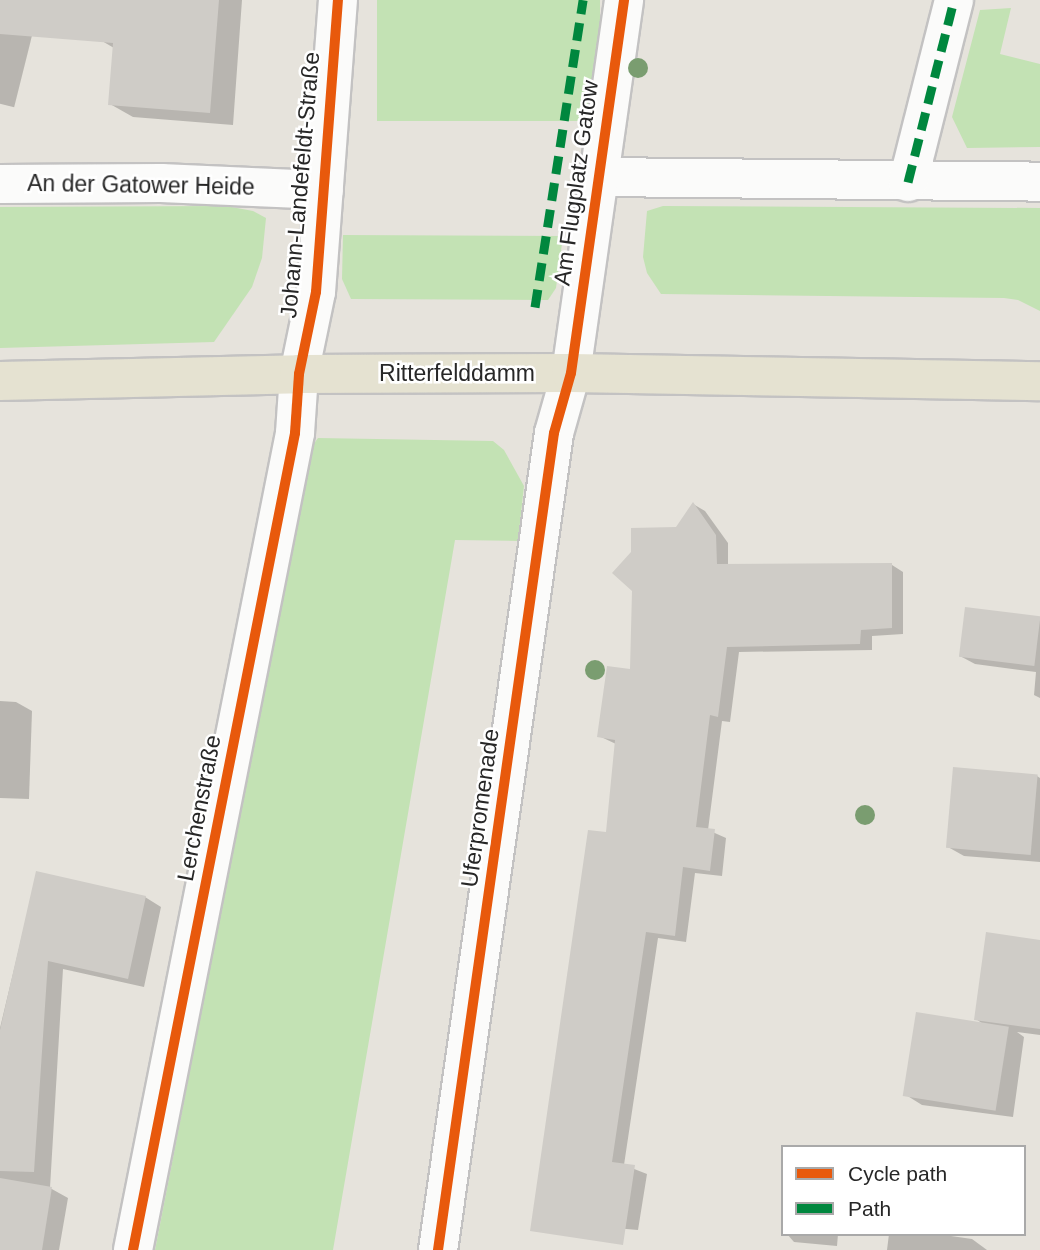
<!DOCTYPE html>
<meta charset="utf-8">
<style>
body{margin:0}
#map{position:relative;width:1040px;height:1250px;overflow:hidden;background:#e6e3dc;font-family:Arial,sans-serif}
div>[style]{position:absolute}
.green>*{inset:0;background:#c3e2b4;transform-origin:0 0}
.shadow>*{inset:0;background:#0003;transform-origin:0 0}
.building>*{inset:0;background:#cfccc7;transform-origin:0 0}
.roads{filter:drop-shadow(2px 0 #c3c2c2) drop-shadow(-2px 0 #c3c2c2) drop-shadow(0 2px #c3c2c2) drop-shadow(0 -2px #c3c2c2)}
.minor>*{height:38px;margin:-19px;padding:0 19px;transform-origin:19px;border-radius:19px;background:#fbfbfa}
.major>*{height:38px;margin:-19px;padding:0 19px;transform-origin:19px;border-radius:19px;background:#e5e2d1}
.quiet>*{height:9px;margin-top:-4.5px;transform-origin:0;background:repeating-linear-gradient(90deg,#00873e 0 18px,transparent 0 27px)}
.cycleway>*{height:10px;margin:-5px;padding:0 5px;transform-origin:5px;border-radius:5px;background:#e8590c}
.trees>*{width:20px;height:20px;margin:-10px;border-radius:50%;background:#7a9d70}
span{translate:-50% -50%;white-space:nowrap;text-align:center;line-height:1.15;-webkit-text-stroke:5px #fff;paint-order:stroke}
.street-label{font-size:23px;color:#272727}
.legend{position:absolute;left:781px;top:1145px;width:245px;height:91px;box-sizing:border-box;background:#fff;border:2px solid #a9a9a9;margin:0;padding:9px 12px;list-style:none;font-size:21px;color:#272727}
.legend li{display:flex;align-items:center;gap:14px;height:35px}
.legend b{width:35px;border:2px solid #a9a9a9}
</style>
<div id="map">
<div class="green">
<i style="left:377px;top:0;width:223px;height:121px"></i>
<i style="clip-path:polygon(1011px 8px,1000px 54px,1040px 64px,1040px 147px,967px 148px,952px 117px,980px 10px)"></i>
<i style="clip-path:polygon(226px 206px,253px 211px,266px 218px,262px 258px,252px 287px,214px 342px,0 348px,0 207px)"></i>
<i style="clip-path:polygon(663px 206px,1040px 208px,1040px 311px,1018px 300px,1004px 298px,661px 294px,647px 273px,643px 257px,647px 211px)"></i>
<i style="clip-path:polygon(343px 235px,563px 236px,556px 288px,548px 300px,351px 299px,342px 279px)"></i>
<i style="clip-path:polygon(318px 438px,493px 441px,504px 450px,524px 486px,518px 541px,455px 540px,333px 1250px,155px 1250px,312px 446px)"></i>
</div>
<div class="shadow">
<i style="clip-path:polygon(105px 0,242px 0,233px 125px,133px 117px,110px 104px,114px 48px,102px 41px)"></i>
<i style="left:0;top:11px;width:37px;height:90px;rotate:14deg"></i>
<i style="clip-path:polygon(693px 504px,705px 511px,728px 543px,728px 566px,892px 565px,903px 572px,903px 634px,872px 636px,872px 650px,739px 652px,730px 722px,722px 721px,708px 830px,726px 838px,722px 876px,695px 873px,686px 942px,658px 938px,624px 1165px,647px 1174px,638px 1230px,546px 1222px,608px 834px,616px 744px,599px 736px,632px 671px,676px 529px)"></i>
<i style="clip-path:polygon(1040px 618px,1040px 698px,1034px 695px,1036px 672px,975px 664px,960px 656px)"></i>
<i style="clip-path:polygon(0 701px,16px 702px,32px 711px,29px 799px,0 798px)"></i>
<i style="clip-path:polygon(1037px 776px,1040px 778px,1040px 862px,964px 856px,948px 847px)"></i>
<i style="clip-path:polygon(37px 873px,145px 897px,161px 907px,144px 987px,63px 969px,50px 1188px,68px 1198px,59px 1250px,0 1250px,0 1028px)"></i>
<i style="clip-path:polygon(1040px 941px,1040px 1035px,1017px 1032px,1024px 1037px,1013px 1117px,922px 1105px,906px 1095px,983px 1024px,976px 1019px)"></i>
<i style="clip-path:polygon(787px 1234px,838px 1234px,837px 1246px,794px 1242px)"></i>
<i style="clip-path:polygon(889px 1234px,937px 1234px,972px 1239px,987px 1250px,887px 1250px)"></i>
</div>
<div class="building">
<i style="clip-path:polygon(0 0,219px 0,210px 113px,108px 105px,113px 43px,0 34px)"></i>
<i style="clip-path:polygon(693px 502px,716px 535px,717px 564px,892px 563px,892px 628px,861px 630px,860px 644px,727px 647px,718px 717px,710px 715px,696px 827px,715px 829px,710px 871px,683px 867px,675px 936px,646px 932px,612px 1162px,635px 1165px,623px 1245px,530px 1231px,588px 830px,606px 832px,615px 740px,597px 737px,607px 666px,630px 669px,632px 591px,612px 573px,631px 552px,631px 528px,676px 527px)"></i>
<i style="left:965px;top:607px;width:76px;height:50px;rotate:7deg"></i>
<i style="left:953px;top:767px;width:85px;height:81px;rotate:5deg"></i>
<i style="clip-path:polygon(36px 871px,146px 896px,128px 979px,48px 961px,34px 1172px,0 1171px,0 1030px)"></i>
<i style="clip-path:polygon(986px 932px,1040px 940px,1040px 1029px,974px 1020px)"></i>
<i style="left:916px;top:1012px;width:94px;height:85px;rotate:9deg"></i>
<i style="clip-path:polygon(0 1178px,52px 1187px,42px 1250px,0 1250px)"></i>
</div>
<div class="roads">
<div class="minor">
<i style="left:598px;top:177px;width:442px;rotate:0.6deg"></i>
<i style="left:908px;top:182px;width:188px;rotate:-75.8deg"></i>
<i style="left:0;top:184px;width:161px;rotate:-0.4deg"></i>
<i style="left:161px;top:183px;width:163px;rotate:2.5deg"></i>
<i style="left:133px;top:1250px;width:833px;rotate:-78.78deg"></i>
<i style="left:295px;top:433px;width:59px;rotate:-86.1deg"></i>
<i style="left:299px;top:374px;width:84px;rotate:-78.3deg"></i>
<i style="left:316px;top:292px;width:293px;rotate:-85.7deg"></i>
<i style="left:438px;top:1250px;width:825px;rotate:-81.92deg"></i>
<i style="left:554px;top:433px;width:62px;rotate:-74.2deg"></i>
<i style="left:571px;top:373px;width:377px;rotate:-81.9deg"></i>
</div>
<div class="major">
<i style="left:0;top:381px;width:299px;rotate:-1.3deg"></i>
<i style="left:299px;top:374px;width:272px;rotate:-0.2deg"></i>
<i style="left:571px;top:373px;width:469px;rotate:1deg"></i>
</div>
</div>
<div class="quiet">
<i style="left:908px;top:182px;width:188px;rotate:-75.8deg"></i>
<i style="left:535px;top:307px;width:311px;rotate:-81.1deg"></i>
</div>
<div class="cycleway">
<i style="left:133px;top:1250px;width:833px;rotate:-78.78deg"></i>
<i style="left:295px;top:433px;width:59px;rotate:-86.1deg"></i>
<i style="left:299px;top:374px;width:84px;rotate:-78.3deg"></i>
<i style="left:316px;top:292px;width:293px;rotate:-85.7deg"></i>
<i style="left:438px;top:1250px;width:825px;rotate:-81.92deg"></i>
<i style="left:554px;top:433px;width:62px;rotate:-74.2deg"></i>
<i style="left:571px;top:373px;width:377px;rotate:-81.9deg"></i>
</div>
<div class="trees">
<i style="left:638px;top:68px"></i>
<i style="left:595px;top:670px"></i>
<i style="left:865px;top:815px"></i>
</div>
<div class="street-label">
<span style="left:576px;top:183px;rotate:-82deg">Am Flugplatz Gatow</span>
<span style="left:141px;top:185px;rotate:1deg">An der Gatower Heide</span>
<span style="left:300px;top:185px;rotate:-85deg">Johann-Landefeldt-Straße</span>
<span style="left:457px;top:373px">Ritterfelddamm</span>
<span style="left:199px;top:808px;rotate:-79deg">Lerchenstraße</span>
<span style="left:480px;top:808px;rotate:-82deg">Uferpromenade</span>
</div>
<ul class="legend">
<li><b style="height:9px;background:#e8590c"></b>Cycle path</li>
<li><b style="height:9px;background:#00873e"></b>Path</li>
</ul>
</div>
